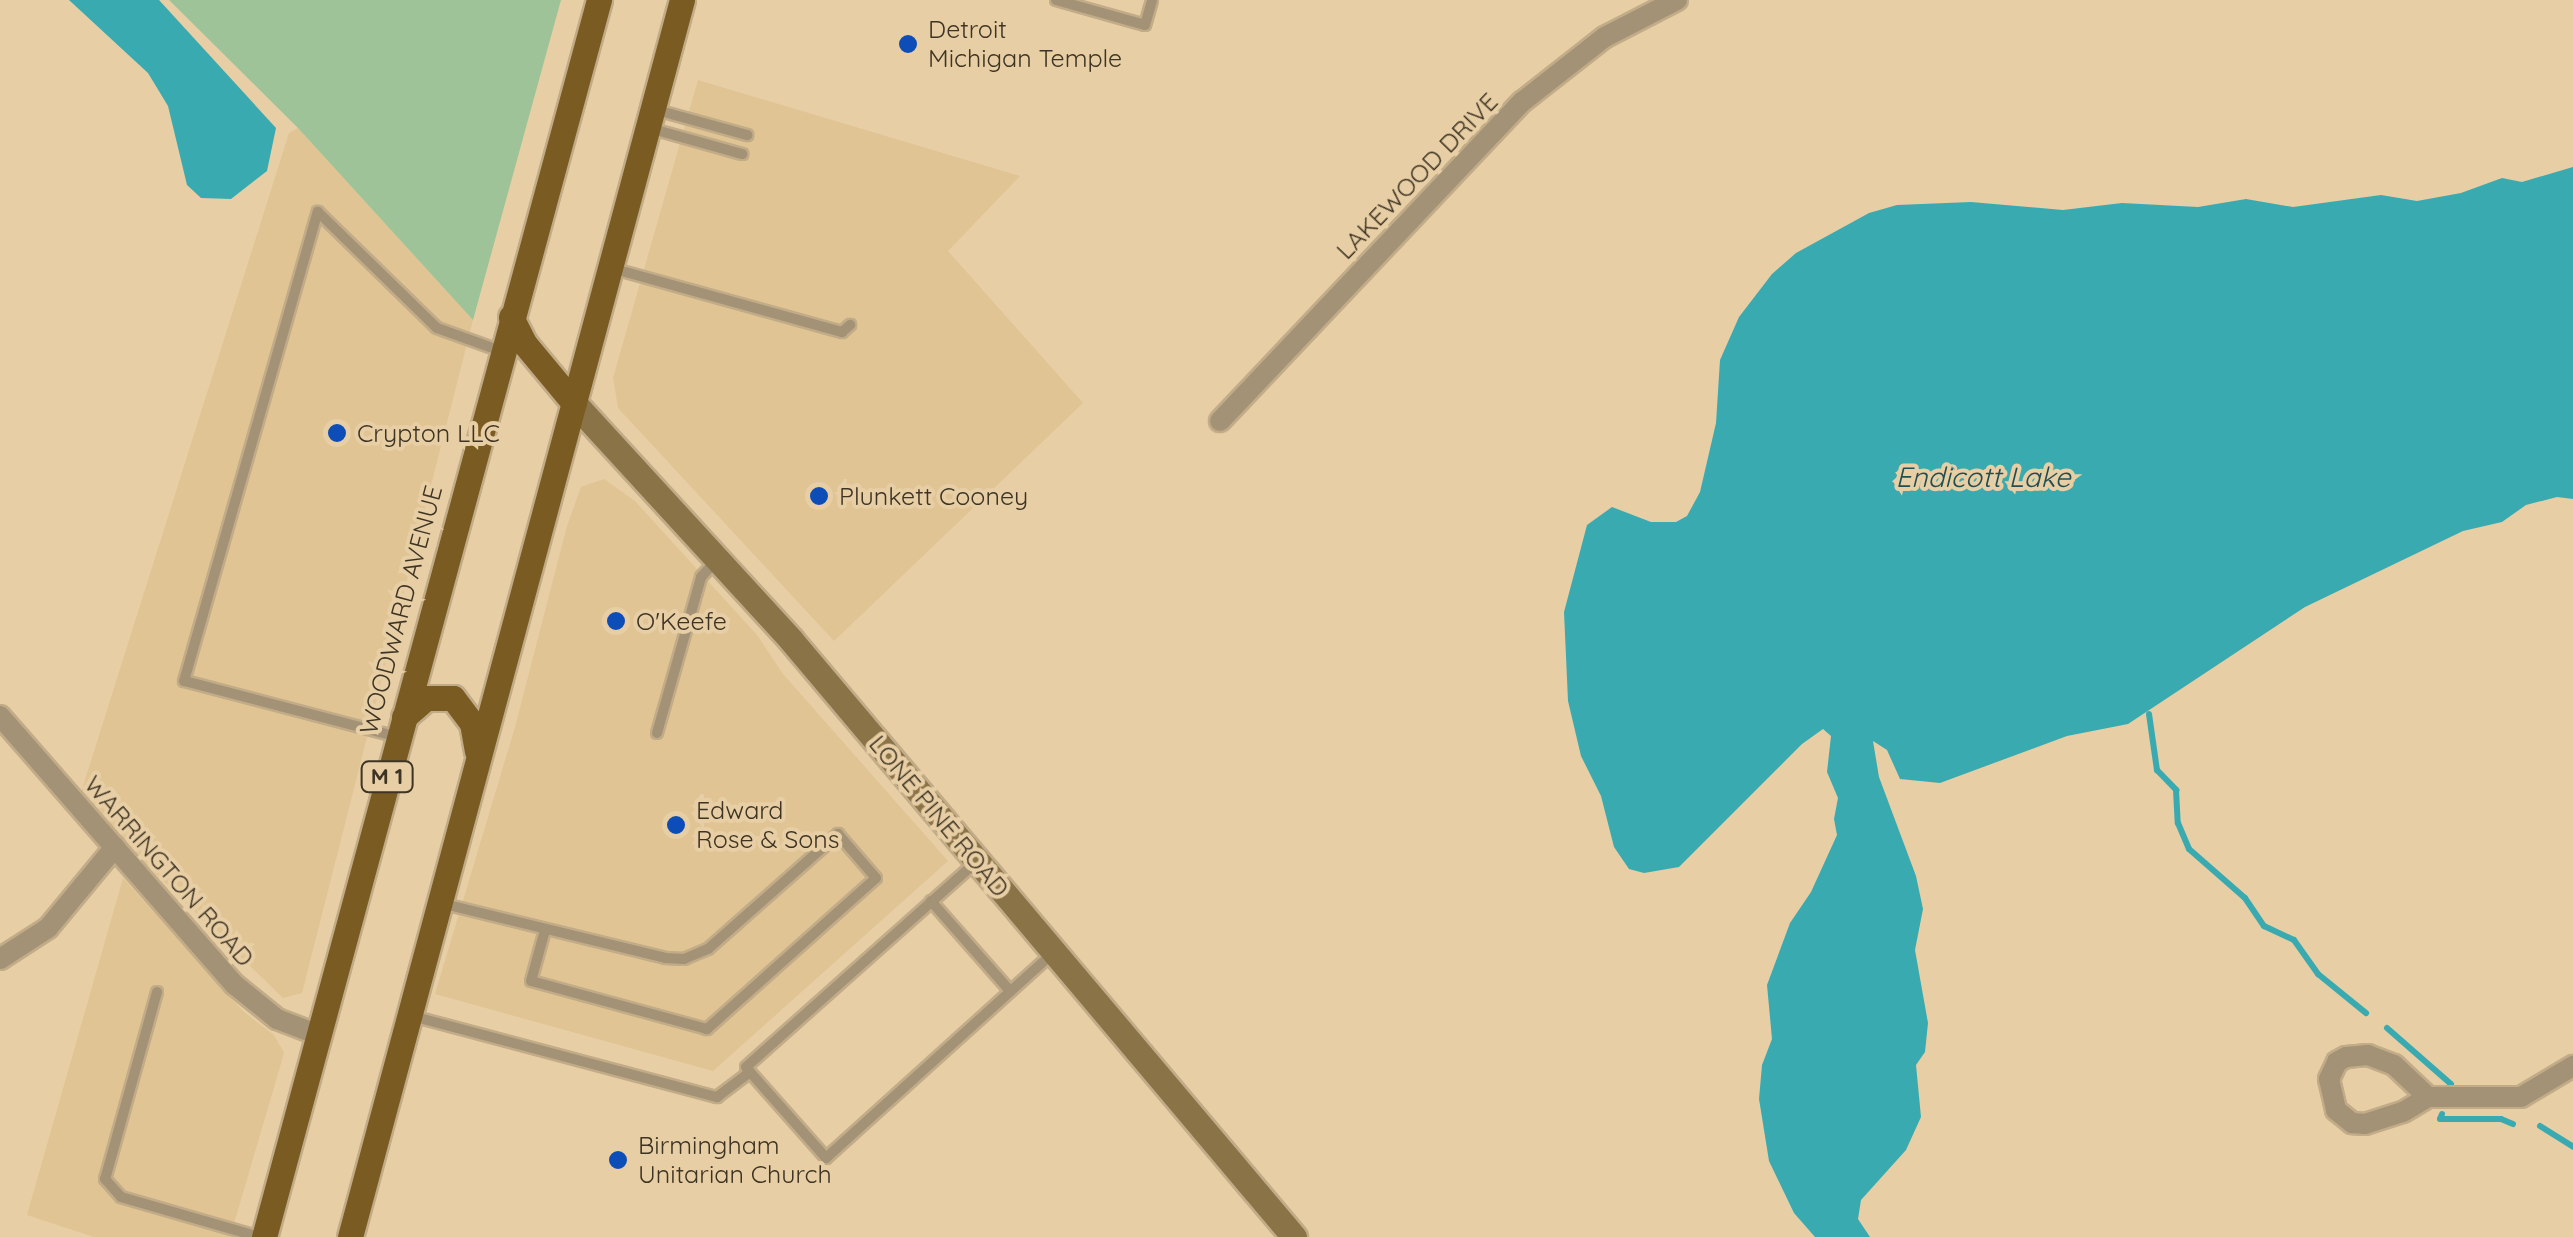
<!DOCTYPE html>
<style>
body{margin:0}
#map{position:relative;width:2573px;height:1237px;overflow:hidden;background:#e7cea5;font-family:Quicksand,sans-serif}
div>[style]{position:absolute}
.built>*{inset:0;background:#e0c493}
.green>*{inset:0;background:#9fc398}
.water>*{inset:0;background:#3aaab1}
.stream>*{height:6px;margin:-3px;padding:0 3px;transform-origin:3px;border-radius:3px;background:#3aaab1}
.roads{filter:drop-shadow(2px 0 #c2ac88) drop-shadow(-2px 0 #c2ac88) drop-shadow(0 2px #c2ac88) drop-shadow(0 -2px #c2ac88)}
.lane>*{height:10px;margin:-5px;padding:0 5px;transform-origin:5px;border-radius:5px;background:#a39276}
.street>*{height:20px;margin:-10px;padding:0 10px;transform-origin:10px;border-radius:10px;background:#a39276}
.secondary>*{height:25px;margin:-12.5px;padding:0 12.5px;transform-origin:12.5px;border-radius:12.5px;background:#8b7348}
.primary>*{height:25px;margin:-12.5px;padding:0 12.5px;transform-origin:12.5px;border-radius:12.5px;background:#7a5c22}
.dots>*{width:28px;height:28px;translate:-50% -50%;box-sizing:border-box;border:5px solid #e7cea5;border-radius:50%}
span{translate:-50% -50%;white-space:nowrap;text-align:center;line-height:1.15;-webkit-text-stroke:8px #e7cea5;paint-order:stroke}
.shield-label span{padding:2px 8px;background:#e7cea5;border:2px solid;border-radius:8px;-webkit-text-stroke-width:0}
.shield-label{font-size:22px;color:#3e3423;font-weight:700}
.poi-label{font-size:25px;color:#3e3423}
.left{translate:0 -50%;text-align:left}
.street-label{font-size:25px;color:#3e3423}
.water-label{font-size:28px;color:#1f4f52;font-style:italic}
</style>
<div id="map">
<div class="built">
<i style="clip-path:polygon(698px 80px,1020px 176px,948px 251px,1083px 403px,834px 641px,618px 408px,613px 378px)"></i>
<i style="clip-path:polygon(298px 128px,473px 320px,302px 993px,283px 998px,79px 799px,289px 133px)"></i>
<i style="clip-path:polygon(604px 479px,635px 501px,757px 635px,783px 674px,948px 861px,713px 1071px,435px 994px,515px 727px,567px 526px,581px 487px)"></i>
<i style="clip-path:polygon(123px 878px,244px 1012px,274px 1035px,284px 1053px,230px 1237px,94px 1237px,27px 1215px)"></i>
</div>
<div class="green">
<i style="clip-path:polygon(169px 0,561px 0,473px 320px,298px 128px)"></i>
</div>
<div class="water">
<i style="clip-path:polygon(69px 0,159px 0,276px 128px,267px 171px,231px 199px,201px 198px,187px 185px,168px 106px,148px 73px)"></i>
<i style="clip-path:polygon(2573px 167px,2573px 499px,2557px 497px,2526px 505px,2502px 522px,2463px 531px,2305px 607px,2128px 724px,2067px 736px,1940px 783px,1900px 779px,1887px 750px,1873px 741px,1879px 777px,1916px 876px,1923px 909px,1915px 950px,1928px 1023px,1925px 1052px,1916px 1065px,1921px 1117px,1906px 1150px,1861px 1200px,1858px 1219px,1870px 1237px,1815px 1237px,1794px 1213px,1769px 1161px,1759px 1099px,1762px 1065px,1772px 1039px,1767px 985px,1790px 923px,1811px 892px,1837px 835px,1834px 819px,1838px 798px,1827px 772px,1831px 736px,1823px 729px,1802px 744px,1679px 867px,1644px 873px,1629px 869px,1614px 847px,1601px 796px,1581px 756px,1568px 701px,1564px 612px,1587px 525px,1612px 507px,1651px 522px,1676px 522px,1687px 516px,1700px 492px,1716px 423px,1720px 360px,1739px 317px,1772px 274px,1796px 253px,1869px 213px,1897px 205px,1971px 202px,2063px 210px,2122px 203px,2198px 207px,2246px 199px,2293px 207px,2381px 195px,2417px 201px,2461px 193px,2502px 178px,2522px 182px)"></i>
</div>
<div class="stream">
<i style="left:2149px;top:714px;width:57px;rotate:81.9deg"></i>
<i style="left:2157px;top:770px;width:28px;rotate:46deg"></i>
<i style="left:2176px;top:790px;width:33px;rotate:87deg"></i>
<i style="left:2178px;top:823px;width:28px;rotate:67deg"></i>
<i style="left:2189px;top:849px;width:74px;rotate:41.2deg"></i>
<i style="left:2245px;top:898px;width:34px;rotate:56deg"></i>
<i style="left:2264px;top:926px;width:33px;rotate:25deg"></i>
<i style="left:2294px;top:940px;width:42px;rotate:54.8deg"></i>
<i style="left:2318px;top:974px;width:62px;rotate:39.1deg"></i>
<i style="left:2387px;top:1028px;width:85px;rotate:41.2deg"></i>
<i style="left:2442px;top:1114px;width:5px;rotate:112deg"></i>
<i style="left:2440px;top:1119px;width:61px"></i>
<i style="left:2501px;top:1119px;width:13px;rotate:23deg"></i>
<i style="left:2540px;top:1126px;width:39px;rotate:32deg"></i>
</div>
<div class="roads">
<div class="lane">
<i style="left:1056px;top:0;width:92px;rotate:15.7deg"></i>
<i style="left:1145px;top:25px;width:26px;rotate:-74deg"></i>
<i style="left:653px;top:109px;width:98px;rotate:15.5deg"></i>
<i style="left:649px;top:128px;width:97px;rotate:15.6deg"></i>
<i style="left:611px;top:268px;width:240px;rotate:15.5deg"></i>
<i style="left:842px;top:332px;width:11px;rotate:-41deg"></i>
<i style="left:657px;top:733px;width:162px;rotate:-74.2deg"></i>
<i style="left:701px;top:577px;width:25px;rotate:-47deg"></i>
<i style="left:398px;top:737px;width:221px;rotate:-165.3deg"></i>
<i style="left:184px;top:681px;width:488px;rotate:-74.1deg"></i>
<i style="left:318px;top:212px;width:166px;rotate:44.3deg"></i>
<i style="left:437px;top:328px;width:68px;rotate:19.8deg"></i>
<i style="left:931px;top:901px;width:120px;rotate:48.7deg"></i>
<i style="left:440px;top:903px;width:232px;rotate:13.7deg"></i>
<i style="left:665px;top:958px;width:19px;rotate:3deg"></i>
<i style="left:684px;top:959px;width:26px;rotate:-23deg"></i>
<i style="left:708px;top:949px;width:174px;rotate:-41.5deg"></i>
<i style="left:838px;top:834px;width:58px;rotate:49.2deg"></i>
<i style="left:876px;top:878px;width:227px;rotate:138.2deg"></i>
<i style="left:707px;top:1029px;width:182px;rotate:-164.7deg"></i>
<i style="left:531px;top:981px;width:53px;rotate:-74.6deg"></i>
<i style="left:157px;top:992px;width:194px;rotate:105.5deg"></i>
<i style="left:105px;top:1179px;width:24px;rotate:48deg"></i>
<i style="left:121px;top:1197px;width:145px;rotate:16.1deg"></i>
<i style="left:412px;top:1016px;width:316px;rotate:14.9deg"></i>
<i style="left:717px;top:1097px;width:41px;rotate:-37.1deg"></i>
<i style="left:750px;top:1072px;width:115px;rotate:48.5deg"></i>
<i style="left:826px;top:1158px;width:306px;rotate:-42.1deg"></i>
<i style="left:750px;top:1072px;width:6px;rotate:-129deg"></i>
<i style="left:746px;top:1067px;width:308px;rotate:-41.7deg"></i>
</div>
<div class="street">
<i style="left:1220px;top:421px;width:439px;rotate:-46.6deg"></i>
<i style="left:1522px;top:102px;width:105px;rotate:-38.1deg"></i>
<i style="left:1605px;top:37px;width:81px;rotate:-27.2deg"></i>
<i style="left:0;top:716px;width:357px;rotate:48.9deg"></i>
<i style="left:235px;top:985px;width:54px;rotate:39deg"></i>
<i style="left:277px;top:1019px;width:45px;rotate:20.9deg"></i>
<i style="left:0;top:959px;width:57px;rotate:-32.9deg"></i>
<i style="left:48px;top:928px;width:105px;rotate:-50.4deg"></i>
<i style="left:2428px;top:1097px;width:47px;rotate:-136.7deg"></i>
<i style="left:2394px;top:1065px;width:28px;rotate:-159deg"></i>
<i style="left:2368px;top:1055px;width:22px;rotate:175deg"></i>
<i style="left:2346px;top:1057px;width:10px;rotate:151deg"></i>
<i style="left:2337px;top:1062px;width:19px;rotate:115deg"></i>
<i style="left:2329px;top:1079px;width:32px;rotate:77deg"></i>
<i style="left:2336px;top:1110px;width:21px;rotate:39deg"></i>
<i style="left:2352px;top:1123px;width:13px;rotate:4deg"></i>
<i style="left:2365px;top:1124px;width:40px;rotate:-18deg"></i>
<i style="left:2403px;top:1112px;width:29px;rotate:-31deg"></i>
<i style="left:2428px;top:1097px;width:93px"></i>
<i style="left:2521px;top:1097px;width:61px;rotate:-30.8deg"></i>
</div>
<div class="secondary">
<i style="left:574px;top:403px;width:321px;rotate:47.5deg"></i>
<i style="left:791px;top:640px;width:781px;rotate:49.88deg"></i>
</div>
<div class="primary">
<i style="left:511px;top:317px;width:29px;rotate:63deg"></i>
<i style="left:524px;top:343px;width:78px;rotate:50.2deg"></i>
<i style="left:404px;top:717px;width:29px;rotate:-41deg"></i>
<i style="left:426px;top:698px;width:27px"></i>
<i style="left:453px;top:698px;width:31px;rotate:53deg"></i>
<i style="left:472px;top:723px;width:28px;rotate:80deg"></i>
<i style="left:264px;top:1237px;width:1282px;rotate:-74.85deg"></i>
<i style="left:350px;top:1237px;width:1281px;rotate:-74.98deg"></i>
</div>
</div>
<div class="dots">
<i style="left:908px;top:44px;background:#0c4db8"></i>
<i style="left:337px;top:433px;background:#0c4db8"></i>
<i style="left:819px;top:496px;background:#0c4db8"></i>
<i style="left:616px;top:621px;background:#0c4db8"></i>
<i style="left:676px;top:825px;background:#0c4db8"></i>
<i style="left:618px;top:1160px;background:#0c4db8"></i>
</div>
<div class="shield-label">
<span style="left:387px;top:777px">M 1</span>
</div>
<div class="poi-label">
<span class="left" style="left:928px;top:44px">Detroit<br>Michigan Temple</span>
<span class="left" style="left:357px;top:433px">Crypton LLC</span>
<span class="left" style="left:839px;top:496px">Plunkett Cooney</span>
<span class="left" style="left:636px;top:621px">O'Keefe</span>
<span class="left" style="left:696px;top:825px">Edward<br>Rose &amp; Sons</span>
<span class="left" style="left:638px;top:1160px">Birmingham<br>Unitarian Church</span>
</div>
<div class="street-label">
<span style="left:1417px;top:176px;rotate:-46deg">LAKEWOOD DRIVE</span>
<span style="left:401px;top:610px;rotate:-75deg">WOODWARD AVENUE</span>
<span style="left:939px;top:816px;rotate:50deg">LONE PINE ROAD</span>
<span style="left:169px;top:871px;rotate:49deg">WARRINGTON ROAD</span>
</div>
<div class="water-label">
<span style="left:1983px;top:477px">Endicott Lake</span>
</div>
</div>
